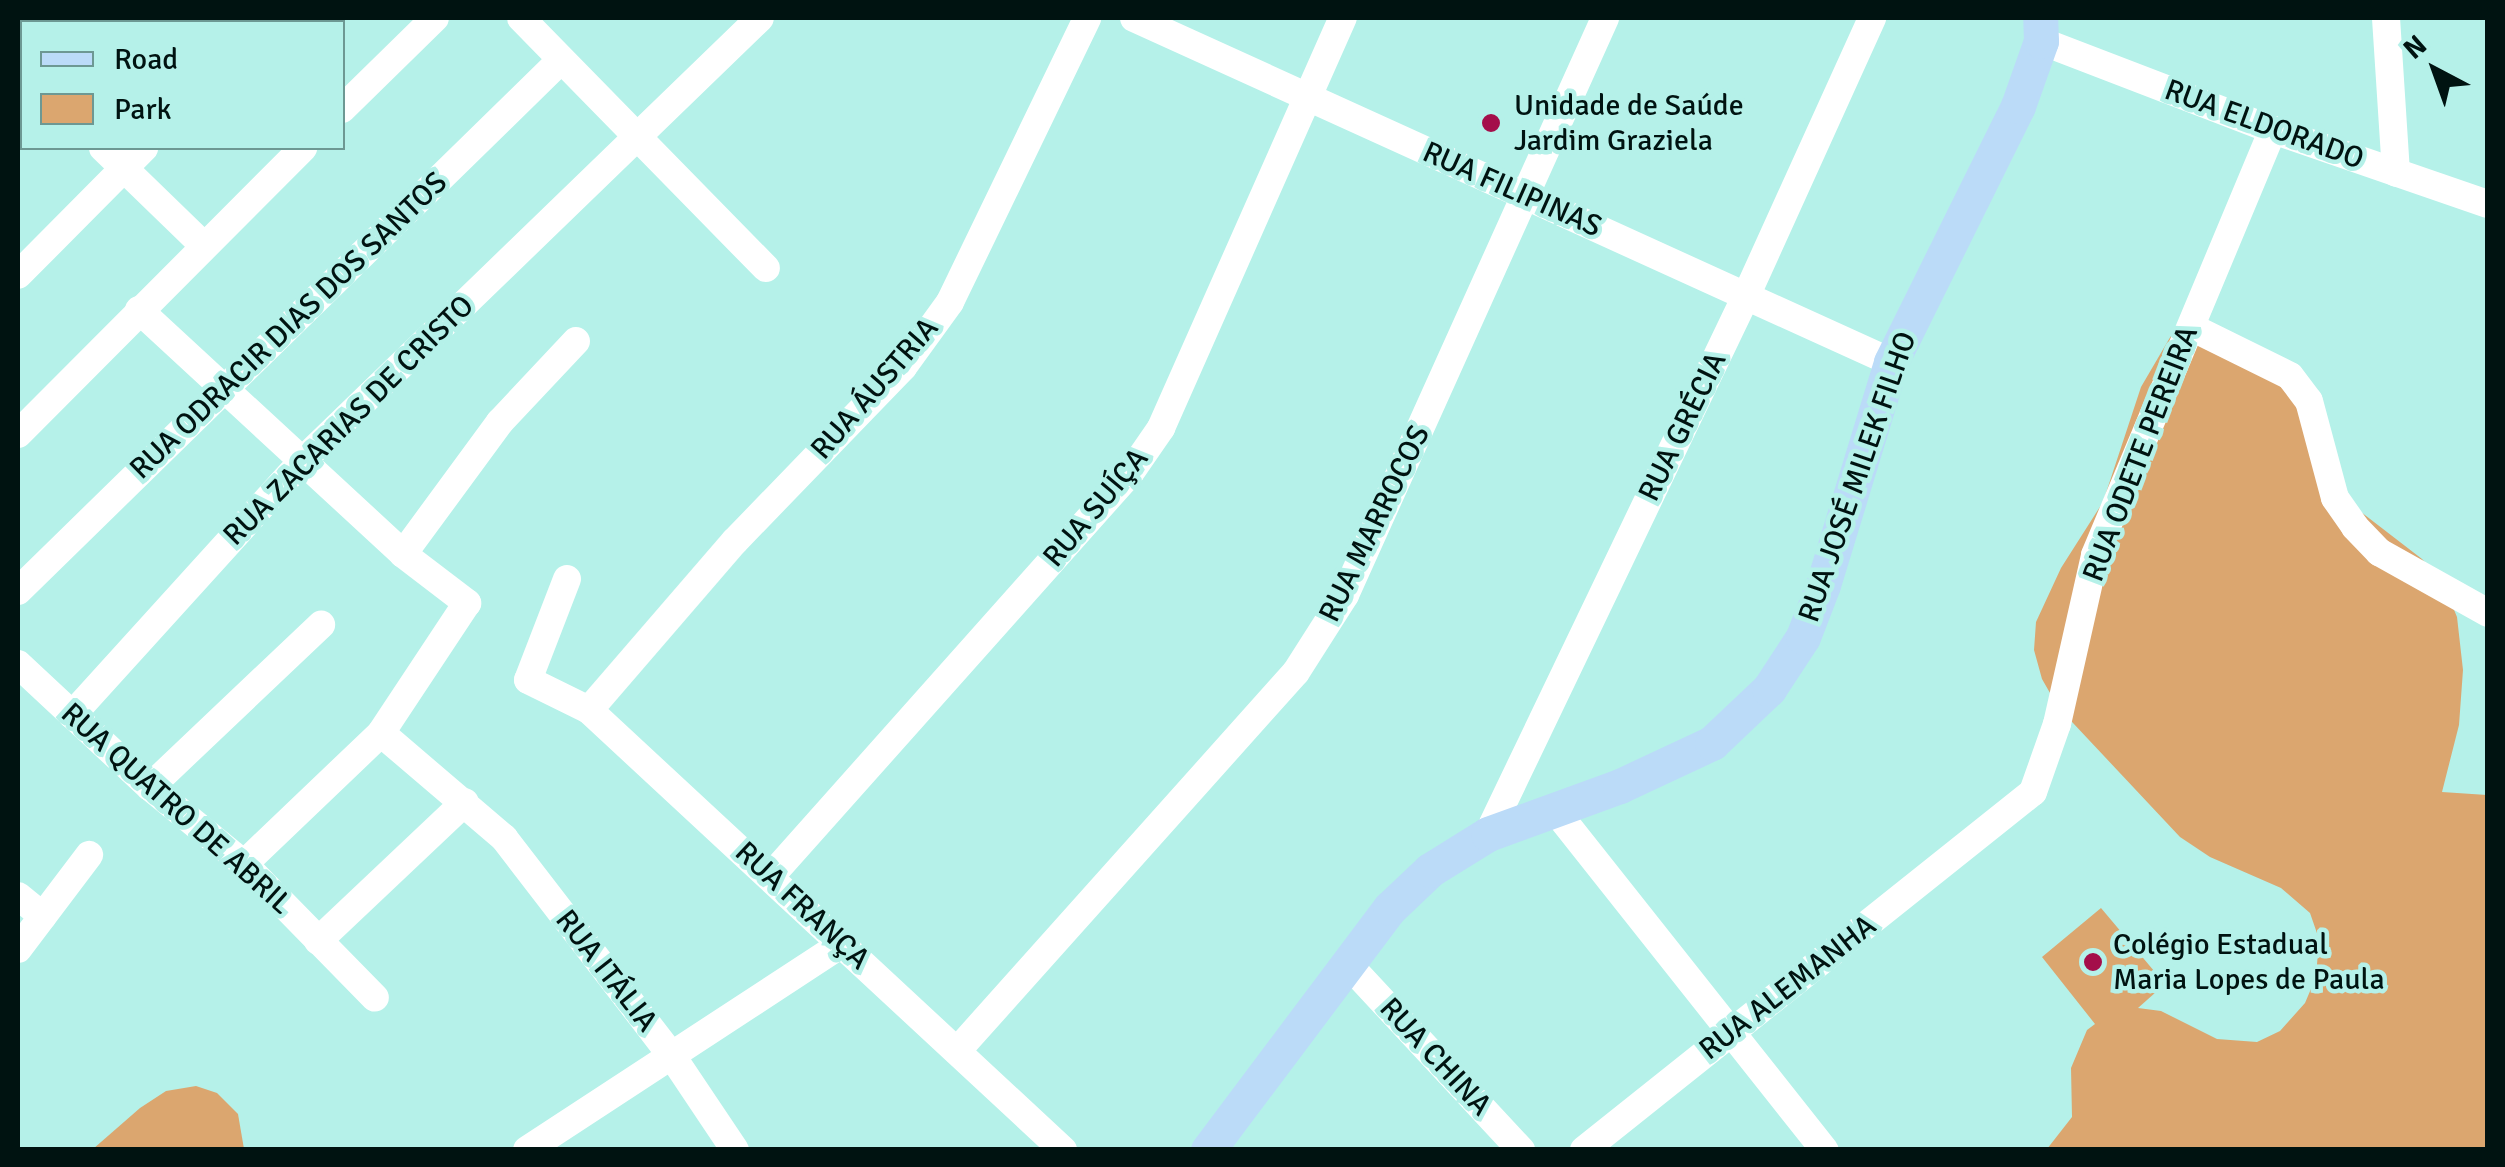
<!DOCTYPE html>
<meta charset="utf-8">
<style>
body{margin:0}
#map{position:relative;width:2505px;height:1167px;overflow:hidden;background:#b5f1e9;font-family:Signika,sans-serif}
div>[style]{position:absolute}
.green>*{inset:0;background:#dba66f}
.stream>*{height:6px;margin:-3px;padding:0 3px;transform-origin:3px;border-radius:3px;background:#ee94a7}
.minor>*{height:28px;margin:-14px;padding:0 14px;transform-origin:14px;border-radius:14px;background:#fff}
.major>*{height:35px;margin:-17.5px;padding:0 17.5px;transform-origin:17.5px;border-radius:17.5px;background:#bbdbf8}
.dots>*{width:28px;height:28px;translate:-50% -50%;box-sizing:border-box;border:5px solid #b5f1e9;border-radius:50%}
span{translate:-50% -50%;white-space:nowrap;text-align:center;line-height:1.15;-webkit-text-stroke:9px #b5f1e9;paint-order:stroke}
.poi-label{font-size:30px;color:#001311}
.left{translate:0 -50%;text-align:left}
.street-label{font-size:30px;color:#001311}
.frame{position:absolute;inset:0;border:20px solid #001311;pointer-events:none}
.legend{position:absolute;left:20px;top:20px;width:325px;height:130px;box-sizing:border-box;background:#b5f1e9;border:2px solid #6d9893;margin:0;padding:12px 18px;list-style:none;font-size:30px;color:#001311}
.legend li{display:flex;align-items:center;gap:20px;height:50px}
.legend b{width:50px;border:2px solid #6d9893}
.north{position:absolute;left:2385px;top:20px;width:100px;height:100px;-webkit-text-stroke:8px #b5f1e9;paint-order:stroke;rotate:319deg;font-size:28px;font-weight:700;line-height:40px;text-align:center;color:#001311}
.north::after{content:'';display:block;margin:auto;width:35px;height:45px;background:#001311;clip-path:polygon(50% 0,100% 100%,50% 72%,0 100%)}
</style>
<div id="map">
<div class="green">
<i style="clip-path:polygon(2172px 334px,2216px 346px,2289px 381px,2348px 502px,2422px 559px,2443px 583px,2457px 617px,2463px 670px,2459px 725px,2442px 792px,2487px 795px,2487px 1149px,2047px 1149px,2072px 1117px,2071px 1068px,2087px 1030px,2095px 1024px,2042px 957px,2101px 908px,2165px 984px,2138px 1008px,2161px 1011px,2217px 1039px,2257px 1042px,2280px 1031px,2305px 1003px,2316px 977px,2319px 939px,2310px 913px,2281px 888px,2210px 857px,2180px 837px,2058px 707px,2042px 679px,2034px 650px,2036px 622px,2061px 568px,2103px 502px,2141px 387px)"></i>
<i style="clip-path:polygon(196px 1086px,217px 1093px,238px 1114px,244px 1149px,93px 1149px,140px 1108px,166px 1091px)"></i>
</div>
<div class="stream">
<i style="left:46px;top:22px;width:5px;rotate:-53deg"></i>
</div>
<div class="minor">
<i style="left:521px;top:18px;width:350px;rotate:45.6deg"></i>
<i style="left:1134px;top:18px;width:831px;rotate:24.44deg"></i>
<i style="left:2386px;top:18px;width:155px;rotate:86.3deg"></i>
<i style="left:108px;top:22px;width:6px;rotate:-39deg"></i>
<i style="left:264px;top:22px;width:6px;rotate:-39deg"></i>
<i style="left:2041px;top:41px;width:248px;rotate:21deg"></i>
<i style="left:2273px;top:130px;width:227px;rotate:19deg"></i>
<i style="left:18px;top:61px;width:10px;rotate:66deg"></i>
<i style="left:342px;top:109px;width:130px;rotate:-44.4deg"></i>
<i style="left:18px;top:114px;width:6px;rotate:-51deg"></i>
<i style="left:103px;top:148px;width:139px;rotate:44.1deg"></i>
<i style="left:18px;top:275px;width:179px;rotate:-45.2deg"></i>
<i style="left:139px;top:310px;width:359px;rotate:42.7deg"></i>
<i style="left:403px;top:554px;width:81px;rotate:37.4deg"></i>
<i style="left:467px;top:603px;width:156px;rotate:123.5deg"></i>
<i style="left:381px;top:733px;width:190px;rotate:136.3deg"></i>
<i style="left:2191px;top:327px;width:110px;rotate:26.3deg"></i>
<i style="left:2290px;top:376px;width:31px;rotate:53deg"></i>
<i style="left:2309px;top:401px;width:100px;rotate:75deg"></i>
<i style="left:2335px;top:498px;width:35px;rotate:55deg"></i>
<i style="left:2355px;top:527px;width:35px;rotate:46deg"></i>
<i style="left:2379px;top:552px;width:125px;rotate:29.2deg"></i>
<i style="left:18px;top:434px;width:404px;rotate:-45.1deg"></i>
<i style="left:403px;top:554px;width:164px;rotate:-53.7deg"></i>
<i style="left:500px;top:422px;width:111px;rotate:-46.8deg"></i>
<i style="left:567px;top:579px;width:108px;rotate:111.1deg"></i>
<i style="left:528px;top:680px;width:68px;rotate:26.2deg"></i>
<i style="left:589px;top:710px;width:647px;rotate:42.87deg"></i>
<i style="left:18px;top:591px;width:759px;rotate:-44.36deg"></i>
<i style="left:18px;top:664px;width:180px;rotate:43deg"></i>
<i style="left:150px;top:787px;width:122px;rotate:39.3deg"></i>
<i style="left:244px;top:864px;width:187px;rotate:45.6deg"></i>
<i style="left:589px;top:710px;width:223px;rotate:-49.2deg"></i>
<i style="left:735px;top:541px;width:242px;rotate:-46deg"></i>
<i style="left:903px;top:367px;width:80px;rotate:-54.1deg"></i>
<i style="left:950px;top:302px;width:315px;rotate:-64.2deg"></i>
<i style="left:72px;top:715px;width:343px;rotate:-47.8deg"></i>
<i style="left:302px;top:461px;width:637px;rotate:-44.05deg"></i>
<i style="left:381px;top:733px;width:162px;rotate:40.5deg"></i>
<i style="left:504px;top:838px;width:275px;rotate:52.4deg"></i>
<i style="left:672px;top:1056px;width:113px;rotate:56.2deg"></i>
<i style="left:150px;top:787px;width:236px;rotate:-43.5deg"></i>
<i style="left:1555px;top:810px;width:434px;rotate:51.6deg"></i>
<i style="left:1488px;top:834px;width:599px;rotate:-64.38deg"></i>
<i style="left:1747px;top:294px;width:303px;rotate:-65.6deg"></i>
<i style="left:770px;top:877px;width:541px;rotate:-48.3deg"></i>
<i style="left:1130px;top:473px;width:55px;rotate:-55.4deg"></i>
<i style="left:1161px;top:428px;width:449px;rotate:-66.1deg"></i>
<i style="left:18px;top:896px;width:32px;rotate:39deg"></i>
<i style="left:318px;top:941px;width:202px;rotate:-43.4deg"></i>
<i style="left:18px;top:949px;width:118px;rotate:-52.9deg"></i>
<i style="left:1349px;top:965px;width:253px;rotate:47.1deg"></i>
<i style="left:957px;top:1051px;width:508px;rotate:-48.19deg"></i>
<i style="left:1296px;top:672px;width:91px;rotate:-57.5deg"></i>
<i style="left:1345px;top:595px;width:633px;rotate:-65.74deg"></i>
<i style="left:527px;top:1150px;width:376px;rotate:-33.2deg"></i>
<i style="left:1584px;top:1150px;width:574px;rotate:-38.57deg"></i>
<i style="left:2033px;top:792px;width:72px;rotate:-70.6deg"></i>
<i style="left:2057px;top:724px;width:173px;rotate:-77.3deg"></i>
<i style="left:2095px;top:555px;width:461px;rotate:-67.3deg"></i>
</div>
<div class="major">
<i style="left:1208px;top:1150px;width:303px;rotate:-53.1deg"></i>
<i style="left:1390px;top:908px;width:55px;rotate:-43.5deg"></i>
<i style="left:1430px;top:870px;width:68px;rotate:-31.8deg"></i>
<i style="left:1488px;top:834px;width:140px;rotate:-20deg"></i>
<i style="left:1620px;top:786px;width:102px;rotate:-25.1deg"></i>
<i style="left:1712px;top:743px;width:79px;rotate:-43.5deg"></i>
<i style="left:1769px;top:689px;width:62px;rotate:-56.8deg"></i>
<i style="left:1803px;top:637px;width:56px;rotate:-69deg"></i>
<i style="left:1823px;top:585px;width:233px;rotate:-73deg"></i>
<i style="left:1891px;top:362px;width:286px;rotate:-63.6deg"></i>
<i style="left:2018px;top:106px;width:69px;rotate:-70.5deg"></i>
<i style="left:2041px;top:41px;width:23px;rotate:-92deg"></i>
</div>
<div class="dots">
<i style="left:1491px;top:123px;background:#a40e4a"></i>
<i style="left:2093px;top:962px;background:#a40e4a"></i>
</div>
<div class="poi-label">
<span class="left" style="left:1514px;top:123px">Unidade de Saúde<br>Jardim Graziela</span>
<span class="left" style="left:2113px;top:962px">Colégio Estadual<br>Maria Lopes de Paula</span>
</div>
<div class="street-label">
<span style="left:2264px;top:125px;rotate:20deg">RUA ELDORADO</span>
<span style="left:1512px;top:190px;rotate:24deg">RUA FILIPINAS</span>
<span style="left:289px;top:326px;rotate:-44deg">RUA ODRACIR DIAS DOS SANTOS</span>
<span style="left:875px;top:389px;rotate:-49deg">RUA ÁUSTRIA</span>
<span style="left:349px;top:421px;rotate:-45deg">RUA ZACARIAS DE CRISTO</span>
<span style="left:1683px;top:427px;rotate:-64deg">RUA GRÉCIA</span>
<span style="left:2141px;top:454px;rotate:-69deg">RUA ODETE PEREIRA</span>
<span style="left:1858px;top:477px;rotate:-71deg">RUA JOSÉ MILEK FILHO</span>
<span style="left:1096px;top:508px;rotate:-50deg">RUA SUÍÇA</span>
<span style="left:1375px;top:524px;rotate:-64deg">RUA MARROCOS</span>
<span style="left:176px;top:809px;rotate:42deg">RUA QUATRO DE ABRIL</span>
<span style="left:802px;top:906px;rotate:43deg">RUA FRANÇA</span>
<span style="left:606px;top:971px;rotate:52deg">RUA ITÁLIA</span>
<span style="left:1788px;top:988px;rotate:-38deg">RUA ALEMANHA</span>
<span style="left:1435px;top:1057px;rotate:47deg">RUA CHINA</span>
</div>
<div class="frame"></div>
<ul class="legend">
<li><b style="height:12px;background:#bbdbf8"></b>Road</li>
<li><b style="height:28px;background:#dba66f"></b>Park</li>
</ul>
<div class="north">N</div>
</div>
